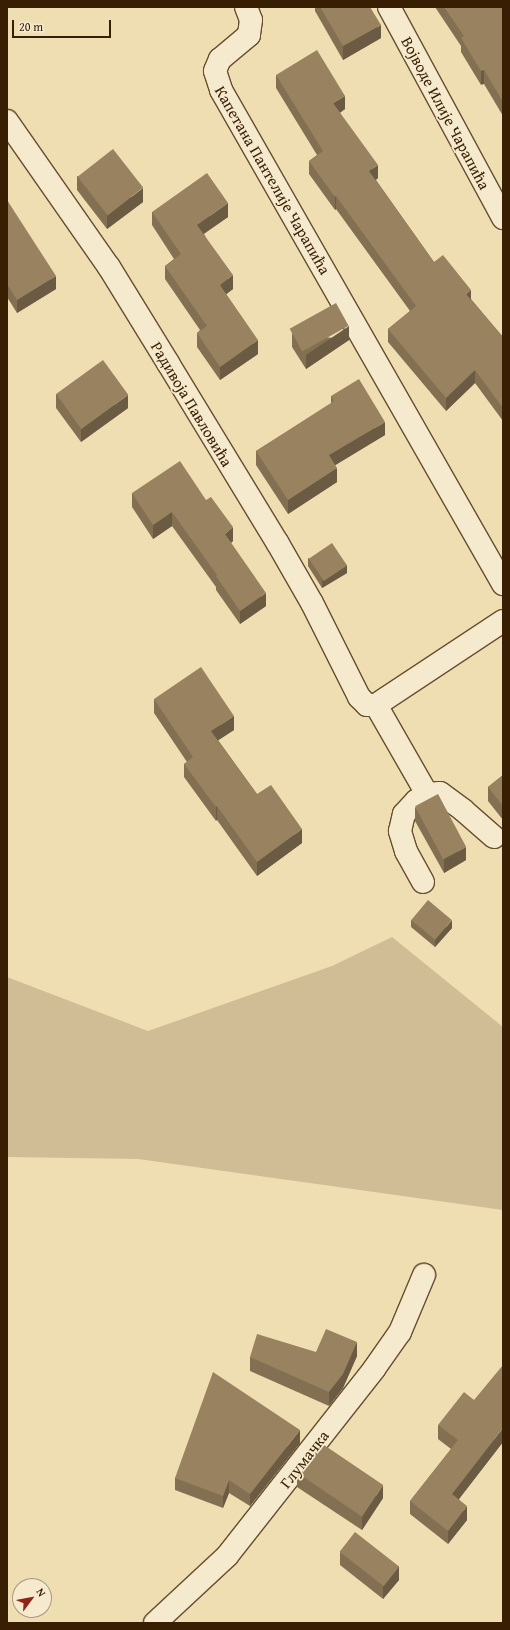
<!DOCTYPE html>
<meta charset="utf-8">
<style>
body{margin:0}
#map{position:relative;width:510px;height:1630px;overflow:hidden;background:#f0deb3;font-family:"Gentium Book Plus",serif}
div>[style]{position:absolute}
.green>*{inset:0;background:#d1bd95}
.roads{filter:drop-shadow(1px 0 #664e2f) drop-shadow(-1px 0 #664e2f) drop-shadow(0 1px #664e2f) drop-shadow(0 -1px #664e2f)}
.minor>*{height:22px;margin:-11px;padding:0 11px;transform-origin:11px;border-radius:11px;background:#f5eace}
.wall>*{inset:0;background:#837052}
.shaded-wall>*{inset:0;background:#6a5b42;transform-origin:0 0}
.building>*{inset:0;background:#98825f;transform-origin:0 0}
span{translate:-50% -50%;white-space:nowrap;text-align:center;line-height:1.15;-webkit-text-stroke:3.5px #f5eace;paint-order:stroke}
.street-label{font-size:16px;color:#381e03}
.frame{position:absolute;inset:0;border:8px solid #381e03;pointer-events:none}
.north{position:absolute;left:12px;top:1578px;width:40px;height:40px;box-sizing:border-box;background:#f5eace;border:1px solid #a9987d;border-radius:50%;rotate:58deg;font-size:11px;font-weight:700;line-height:16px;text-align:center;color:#381e03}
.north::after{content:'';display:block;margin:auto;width:14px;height:18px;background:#8f2418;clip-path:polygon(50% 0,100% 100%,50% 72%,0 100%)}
.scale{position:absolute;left:12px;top:20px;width:99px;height:18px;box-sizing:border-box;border:2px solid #381e03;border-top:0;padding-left:5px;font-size:12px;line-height:14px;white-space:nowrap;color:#381e03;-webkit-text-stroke:3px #f5eace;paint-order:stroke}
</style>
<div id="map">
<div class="green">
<i style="clip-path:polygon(392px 937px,503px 1027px,503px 1210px,138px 1159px,7px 1157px,7px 977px,148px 1031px,332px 966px)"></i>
</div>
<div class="roads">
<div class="minor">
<i style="left:246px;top:7px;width:14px;rotate:69deg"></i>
<i style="left:251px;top:20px;width:15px;rotate:98deg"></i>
<i style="left:249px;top:35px;width:38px;rotate:140deg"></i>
<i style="left:220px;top:59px;width:13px;rotate:113deg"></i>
<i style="left:215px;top:71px;width:20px;rotate:72deg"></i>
<i style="left:221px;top:90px;width:569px;rotate:60.28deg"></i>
<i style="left:389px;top:7px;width:240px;rotate:61.6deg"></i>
<i style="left:7px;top:121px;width:178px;rotate:55.1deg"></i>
<i style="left:109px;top:267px;width:113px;rotate:58.4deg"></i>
<i style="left:168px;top:363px;width:210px;rotate:58.7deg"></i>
<i style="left:277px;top:542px;width:70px;rotate:60.2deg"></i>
<i style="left:312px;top:603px;width:105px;rotate:63.4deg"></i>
<i style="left:359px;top:697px;width:11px;rotate:45deg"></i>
<i style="left:367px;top:705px;width:9px"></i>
<i style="left:376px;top:705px;width:152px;rotate:-33.5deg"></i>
<i style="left:376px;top:705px;width:103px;rotate:60.2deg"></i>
<i style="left:423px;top:882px;width:35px;rotate:-119deg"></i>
<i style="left:406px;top:851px;width:21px;rotate:-107deg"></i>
<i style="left:400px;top:831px;width:17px;rotate:-77deg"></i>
<i style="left:404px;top:814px;width:18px;rotate:-47deg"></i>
<i style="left:416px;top:801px;width:13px;rotate:-32deg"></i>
<i style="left:427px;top:794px;width:13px;rotate:-4deg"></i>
<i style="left:440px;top:793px;width:29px;rotate:36deg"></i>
<i style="left:463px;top:810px;width:41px;rotate:41.1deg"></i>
<i style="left:155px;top:1623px;width:98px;rotate:-42.9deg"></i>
<i style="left:227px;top:1556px;width:238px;rotate:-51.8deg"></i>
<i style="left:374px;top:1369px;width:45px;rotate:-54.9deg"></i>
<i style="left:400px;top:1332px;width:62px;rotate:-67.2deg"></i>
</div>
</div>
<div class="wall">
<i style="clip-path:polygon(315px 7px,370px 7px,381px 38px,343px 60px,315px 11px)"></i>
<i style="clip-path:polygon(435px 7px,503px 7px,503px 116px,484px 84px,481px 85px,461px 52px,461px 46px)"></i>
<i style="clip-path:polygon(276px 75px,345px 109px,340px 113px,378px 178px,376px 180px,434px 262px,471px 299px,503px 337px,503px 421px,475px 383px,446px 411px,388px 342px,388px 329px,410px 311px,336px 209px,335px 210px,309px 174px,309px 161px,317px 155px,276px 88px)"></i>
<i style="clip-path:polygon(77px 176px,143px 202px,107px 229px,77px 190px)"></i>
<i style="clip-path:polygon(7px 200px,56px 289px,17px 313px,7px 297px)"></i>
<i style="clip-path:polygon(152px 212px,228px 217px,204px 234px,233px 289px,226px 294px,258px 354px,220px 380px,197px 347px,197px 333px,200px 330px,165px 279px,165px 266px,174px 259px,152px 225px)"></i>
<i style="clip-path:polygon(292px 333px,349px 340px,306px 369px,292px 347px)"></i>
<i style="clip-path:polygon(56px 394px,128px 408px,81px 442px,56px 408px)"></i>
<i style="clip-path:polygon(331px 396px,385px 435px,335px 465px,337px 482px,288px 514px,256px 465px,256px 451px,331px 404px)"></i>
<i style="clip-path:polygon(132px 493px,233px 541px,231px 543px,266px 606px,240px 624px,216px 590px,216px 587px,172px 526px,153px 539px,132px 507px)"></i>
<i style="clip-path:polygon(308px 558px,347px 573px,322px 588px,308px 566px)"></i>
<i style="clip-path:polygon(154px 699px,234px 730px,218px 740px,257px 794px,302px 843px,257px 876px,217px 820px,216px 821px,184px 777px,184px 764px,187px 762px,154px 713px)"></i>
<i style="clip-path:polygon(503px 775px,503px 820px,488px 801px,488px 787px)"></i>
<i style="clip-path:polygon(415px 807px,466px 860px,444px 873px,415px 821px)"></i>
<i style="clip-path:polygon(411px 920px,452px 928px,435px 947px,411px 927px)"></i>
<i style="clip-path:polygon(316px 1352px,357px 1356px,343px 1388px,329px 1406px,250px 1371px,250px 1357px)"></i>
<i style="clip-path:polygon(438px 1425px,503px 1442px,459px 1499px,467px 1520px,448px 1544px,410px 1514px,410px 1501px,451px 1449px,438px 1439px)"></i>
<i style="clip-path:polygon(300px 1443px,250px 1506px,229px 1493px,223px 1508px,175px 1490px,175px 1478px)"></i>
<i style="clip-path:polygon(297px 1473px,383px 1498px,362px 1530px,297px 1487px)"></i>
<i style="clip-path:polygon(340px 1552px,399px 1580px,383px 1599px,340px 1565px)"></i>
</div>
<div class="shaded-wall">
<i style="clip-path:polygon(381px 25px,381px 38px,343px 60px,343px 46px)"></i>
<i style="left:484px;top:70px;width:14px;height:3px;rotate:90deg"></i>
<i style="clip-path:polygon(345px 96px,345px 109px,333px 117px,333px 103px)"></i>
<i style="clip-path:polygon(378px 165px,378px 178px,369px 184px,369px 171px)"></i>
<i style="clip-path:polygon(143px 188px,143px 202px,107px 229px,107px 216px)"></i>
<i style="clip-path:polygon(336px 196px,336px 209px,335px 210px,335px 197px)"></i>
<i style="clip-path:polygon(228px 203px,228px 217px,197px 238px,197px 225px)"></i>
<i style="clip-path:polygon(233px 275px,233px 289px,220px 299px,220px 285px)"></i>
<i style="clip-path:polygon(56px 276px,56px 289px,17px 313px,17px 300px)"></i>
<i style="clip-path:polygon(471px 290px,471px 303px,466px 294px)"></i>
<i style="clip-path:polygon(349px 326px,349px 340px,306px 369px,306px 355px)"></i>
<i style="clip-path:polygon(258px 340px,258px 354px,220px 380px,220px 367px)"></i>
<i style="clip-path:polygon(475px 370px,475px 383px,446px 411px,446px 398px)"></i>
<i style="clip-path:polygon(128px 395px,128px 408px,81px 442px,81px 429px)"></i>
<i style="clip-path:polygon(385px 422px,385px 435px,329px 469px,329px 455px)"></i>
<i style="clip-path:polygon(337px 468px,337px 482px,288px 514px,288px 500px)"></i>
<i style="clip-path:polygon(172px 512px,172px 526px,153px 539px,153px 525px)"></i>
<i style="clip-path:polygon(233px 527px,233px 541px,225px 547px,225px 534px)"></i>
<i style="clip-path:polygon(347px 565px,347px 573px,322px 588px,322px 581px)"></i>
<i style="clip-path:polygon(266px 593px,266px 606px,240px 624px,240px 611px)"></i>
<i style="clip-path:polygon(234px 716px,234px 730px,211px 745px,211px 731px)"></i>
<i style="left:217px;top:806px;width:14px;height:1px;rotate:90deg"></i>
<i style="clip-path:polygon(302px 829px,302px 843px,257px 876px,257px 862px)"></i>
<i style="clip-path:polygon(466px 847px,466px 860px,444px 873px,444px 859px)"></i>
<i style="clip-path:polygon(452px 920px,452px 928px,435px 947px,435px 940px)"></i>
<i style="clip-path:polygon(357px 1342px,357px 1356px,343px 1388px,329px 1406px,329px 1392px)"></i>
<i style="clip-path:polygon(503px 1428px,503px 1442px,452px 1508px,452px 1494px)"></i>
<i style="clip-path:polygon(300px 1430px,300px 1443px,250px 1506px,250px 1494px)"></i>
<i style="clip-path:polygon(229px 1480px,229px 1493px,223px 1508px,223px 1496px)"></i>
<i style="clip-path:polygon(383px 1485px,383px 1498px,362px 1530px,362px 1517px)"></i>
<i style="clip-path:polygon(467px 1506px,467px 1520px,448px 1544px,448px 1531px)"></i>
<i style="clip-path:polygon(399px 1566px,399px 1580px,383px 1599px,383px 1586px)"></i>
</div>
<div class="building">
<i style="clip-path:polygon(320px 7px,370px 7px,381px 25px,343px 46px)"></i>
<i style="clip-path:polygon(444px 7px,503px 7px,503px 102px,484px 70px,481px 71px,461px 38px,464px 36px)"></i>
<i style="clip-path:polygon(317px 50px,345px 96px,333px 103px,378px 165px,369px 171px,434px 262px,443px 255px,471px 290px,466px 294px,503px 337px,503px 408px,475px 370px,446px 398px,388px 329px,416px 306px,336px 196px,335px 197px,309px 161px,323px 151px,276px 75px)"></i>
<i style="left:113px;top:149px;width:49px;height:45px;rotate:52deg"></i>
<i style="clip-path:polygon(207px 173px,228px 203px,197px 225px,233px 275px,220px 285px,258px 340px,220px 367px,197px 333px,207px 326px,165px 266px,181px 254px,152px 212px)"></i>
<i style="clip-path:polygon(7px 200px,56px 276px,17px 300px,7px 284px)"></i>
<i style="left:336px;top:303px;width:26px;height:53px;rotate:61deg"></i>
<i style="left:103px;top:360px;width:43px;height:58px;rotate:54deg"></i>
<i style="clip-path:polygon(359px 379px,385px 422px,329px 455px,337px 468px,288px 500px,256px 451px,334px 401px,331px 396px)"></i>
<i style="clip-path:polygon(180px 461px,206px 500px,211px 497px,233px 527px,225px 534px,266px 593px,240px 611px,216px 576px,217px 575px,172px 512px,153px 525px,132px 493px)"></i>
<i style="left:332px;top:543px;width:27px;height:28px;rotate:56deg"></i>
<i style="clip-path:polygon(201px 667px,234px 716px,211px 731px,257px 794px,271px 785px,302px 829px,257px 862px,217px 806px,216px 807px,184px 764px,193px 757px,154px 699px)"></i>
<i style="clip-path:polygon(503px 775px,503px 806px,488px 787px)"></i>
<i style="left:438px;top:794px;width:60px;height:26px;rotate:62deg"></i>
<i style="left:428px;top:900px;width:31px;height:26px;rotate:40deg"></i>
<i style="clip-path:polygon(326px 1329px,357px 1342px,343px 1374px,329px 1392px,250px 1357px,257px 1334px,316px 1352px)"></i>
<i style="clip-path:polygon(503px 1365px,503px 1428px,452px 1494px,467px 1506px,448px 1531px,410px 1501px,458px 1440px,438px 1425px,464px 1392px,474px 1400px)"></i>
<i style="clip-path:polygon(213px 1372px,300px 1430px,250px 1494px,229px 1480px,223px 1496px,175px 1478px)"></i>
<i style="left:321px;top:1443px;width:75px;height:38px;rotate:34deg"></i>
<i style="left:355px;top:1532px;width:56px;height:25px;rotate:38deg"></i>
</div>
<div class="street-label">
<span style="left:446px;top:113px;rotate:62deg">Војводе Илије Чарапића</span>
<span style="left:273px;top:180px;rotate:60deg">Капетана Пантелије Чарапића</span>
<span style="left:192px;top:404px;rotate:59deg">Радивоја Павловића</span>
<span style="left:304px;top:1459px;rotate:-52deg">Глумачка</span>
</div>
<div class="frame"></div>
<div class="north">N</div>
<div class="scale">20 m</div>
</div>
